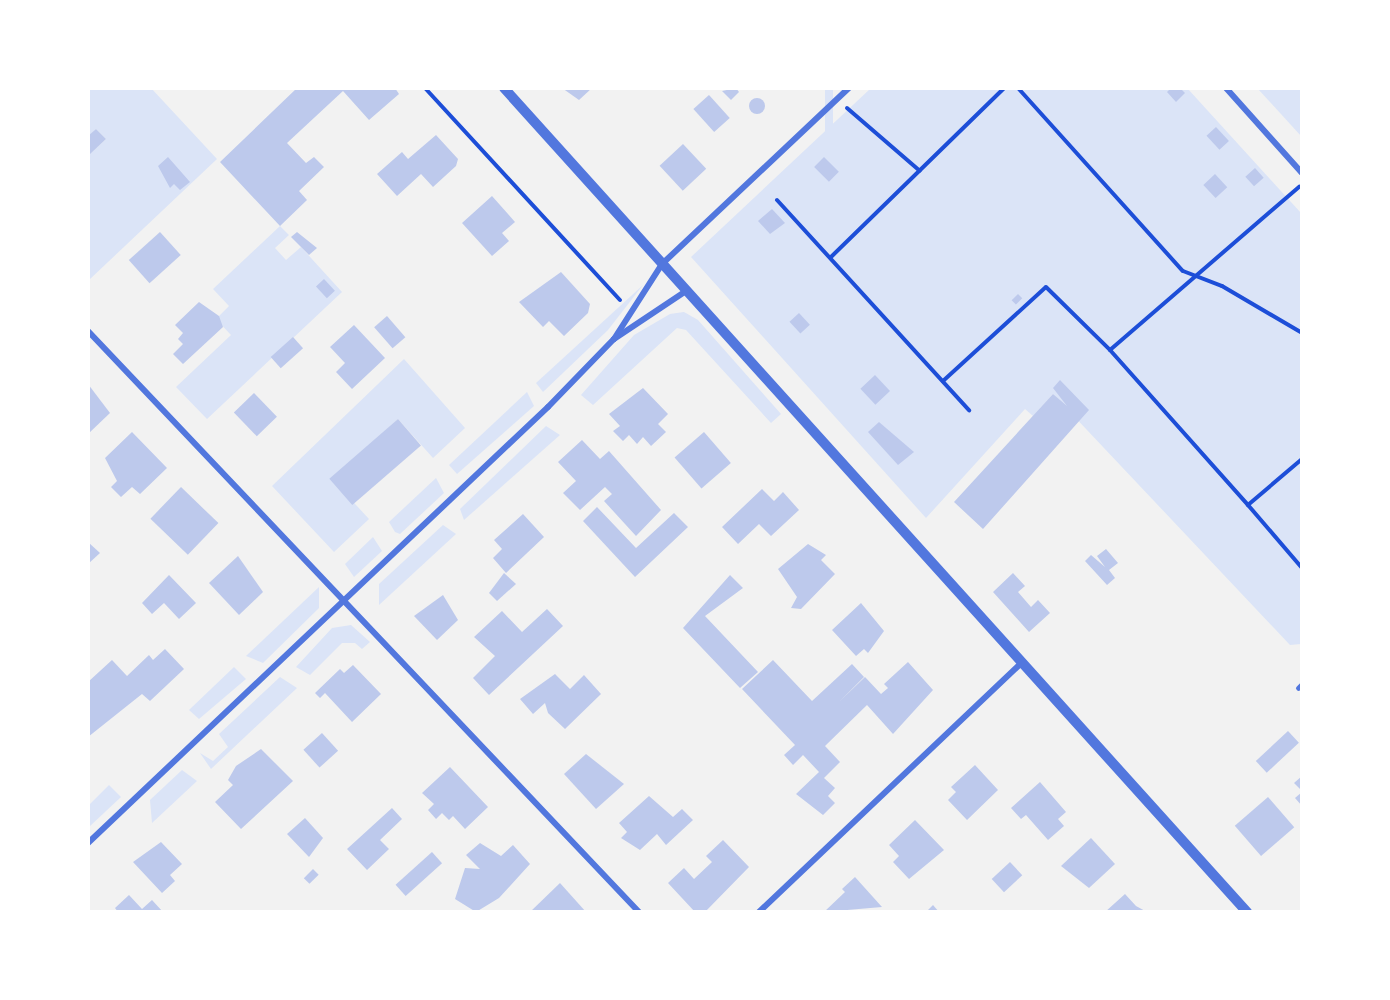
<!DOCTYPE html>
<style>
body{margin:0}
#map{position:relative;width:1390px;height:1000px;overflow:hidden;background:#f2f2f2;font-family:Overpass,sans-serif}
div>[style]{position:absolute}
.green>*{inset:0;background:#dbe4f7;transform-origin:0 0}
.building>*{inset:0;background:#bdc9ec;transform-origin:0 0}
.round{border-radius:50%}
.path>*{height:4px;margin:-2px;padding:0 2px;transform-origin:2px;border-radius:2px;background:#1d4ed8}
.service>*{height:4.5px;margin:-2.25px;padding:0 2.25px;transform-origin:2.25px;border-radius:2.25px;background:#5277de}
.minor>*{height:6px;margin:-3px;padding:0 3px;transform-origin:3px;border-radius:3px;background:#5277de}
.tertiary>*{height:10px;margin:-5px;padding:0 5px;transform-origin:5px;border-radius:5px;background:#5277de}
span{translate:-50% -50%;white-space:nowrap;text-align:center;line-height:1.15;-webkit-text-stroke:5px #fff;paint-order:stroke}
.frame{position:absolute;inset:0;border:90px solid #fff;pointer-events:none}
</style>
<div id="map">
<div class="green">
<i style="clip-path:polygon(151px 88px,217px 159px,89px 280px,88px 156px,106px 139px,96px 129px,89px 136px,89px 89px)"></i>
<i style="left:825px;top:89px;width:8px;height:89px"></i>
<i style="clip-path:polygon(870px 89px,1188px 89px,1301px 213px,1301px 644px,1290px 645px,1053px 394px,1033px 416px,1025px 409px,926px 518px,691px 257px)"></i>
<i style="clip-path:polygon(1258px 89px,1301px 89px,1301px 136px)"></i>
<i style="clip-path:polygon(280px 226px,289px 235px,275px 248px,286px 260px,301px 247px,342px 292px,207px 419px,176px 387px,231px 335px,216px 319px,229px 306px,213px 289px)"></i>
<i style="clip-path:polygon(643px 285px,608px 330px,543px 392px,536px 383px)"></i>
<i style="clip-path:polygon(684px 312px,698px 320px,781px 414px,771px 423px,686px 330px,677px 328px,593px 405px,581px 395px,634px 335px,670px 314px)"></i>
<i style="clip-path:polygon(404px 359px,465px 428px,433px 458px,398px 419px,332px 479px,369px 519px,334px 552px,272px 486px)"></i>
<i style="clip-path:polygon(527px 392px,534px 406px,457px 474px,449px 465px)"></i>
<i style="clip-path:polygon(546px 426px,560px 435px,464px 520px,460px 509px)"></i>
<i style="clip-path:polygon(436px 478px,444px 493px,400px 534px,395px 532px,389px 522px)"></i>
<i style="clip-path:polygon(443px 525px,456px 534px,379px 605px,379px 584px)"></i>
<i style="clip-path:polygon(373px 537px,382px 551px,354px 577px,345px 564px)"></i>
<i style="clip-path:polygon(319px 587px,319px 608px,263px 663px,246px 656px)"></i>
<i style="clip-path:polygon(351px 625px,370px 642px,362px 649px,355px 643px,342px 643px,310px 675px,296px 667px,332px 628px)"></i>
<i style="clip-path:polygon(234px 667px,246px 679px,199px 719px,189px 710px)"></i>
<i style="clip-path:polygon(280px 677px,297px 688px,211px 769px,200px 753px,213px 761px,228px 747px,219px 734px)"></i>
<i style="clip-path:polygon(182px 770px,197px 781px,152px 823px,150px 800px)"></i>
<i style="clip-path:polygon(109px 785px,121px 797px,89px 827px,89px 805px)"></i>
</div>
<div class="building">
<i style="clip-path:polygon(297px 88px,395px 88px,399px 94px,369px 120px,343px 91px,287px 143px,306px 163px,314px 157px,324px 167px,299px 191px,307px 200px,280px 226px,220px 162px)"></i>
<i style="clip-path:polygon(562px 88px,592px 88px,579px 100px)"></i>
<i style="clip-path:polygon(736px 88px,739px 92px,731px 100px,722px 91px)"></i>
<i style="clip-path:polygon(1171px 88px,1180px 88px,1185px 93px,1176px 102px,1167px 92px)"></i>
<i style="left:709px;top:95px;width:31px;height:21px;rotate:48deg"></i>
<i class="round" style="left:749px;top:98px;width:16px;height:16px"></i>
<i style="left:1216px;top:127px;width:19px;height:13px;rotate:47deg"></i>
<i style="clip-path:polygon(96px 129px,106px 139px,88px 156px,88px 136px)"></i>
<i style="clip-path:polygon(436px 135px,458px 159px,456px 166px,433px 187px,421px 174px,397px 196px,377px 174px,402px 152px,408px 159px)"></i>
<i style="left:683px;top:144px;width:34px;height:32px;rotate:47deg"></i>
<i style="clip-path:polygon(168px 157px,190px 182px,180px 190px,174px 184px,170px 188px,158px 166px)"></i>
<i style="left:824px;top:157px;width:21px;height:14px;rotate:45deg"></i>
<i style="left:1255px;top:168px;width:13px;height:13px;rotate:48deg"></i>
<i style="left:1215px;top:174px;width:18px;height:16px;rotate:47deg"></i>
<i style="clip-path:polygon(492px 196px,515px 222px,502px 233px,509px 241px,492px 256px,462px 223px)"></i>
<i style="clip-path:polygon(772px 209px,785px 223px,770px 234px,758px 221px)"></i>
<i style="left:160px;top:232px;width:31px;height:42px;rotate:48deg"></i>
<i style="clip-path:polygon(297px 232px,317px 248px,309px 255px,291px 237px)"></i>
<i style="clip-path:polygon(561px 272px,590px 304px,588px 313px,564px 336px,549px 321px,543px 327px,519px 302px)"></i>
<i style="left:324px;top:279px;width:16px;height:11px;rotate:47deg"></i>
<i style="left:1018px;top:294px;width:6px;height:9px;rotate:45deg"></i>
<i style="clip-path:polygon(199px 302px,219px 316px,223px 327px,183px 364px,173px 354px,183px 344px,178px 339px,183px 333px,175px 325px)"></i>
<i style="left:799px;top:313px;width:16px;height:13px;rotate:47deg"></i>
<i style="left:387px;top:316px;width:28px;height:17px;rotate:49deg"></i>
<i style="clip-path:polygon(354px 325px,385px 358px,352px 389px,336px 372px,345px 363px,330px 347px)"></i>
<i style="left:293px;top:337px;width:15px;height:30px;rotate:48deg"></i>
<i style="left:875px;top:375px;width:22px;height:20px;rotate:47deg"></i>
<i style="clip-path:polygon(1060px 380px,1089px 410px,983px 529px,954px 502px,1053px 394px,1067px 406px,1053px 388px)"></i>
<i style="clip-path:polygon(88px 384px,110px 413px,88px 434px)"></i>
<i style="clip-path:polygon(643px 388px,668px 414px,658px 424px,666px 432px,651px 446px,643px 437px,637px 444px,629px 435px,623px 441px,613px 431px,620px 426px,609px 414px)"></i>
<i style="left:254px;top:393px;width:33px;height:28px;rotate:46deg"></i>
<i style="left:398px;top:419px;width:35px;height:91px;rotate:49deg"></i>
<i style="clip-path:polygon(879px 422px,914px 452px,898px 465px,868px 432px)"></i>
<i style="clip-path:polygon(132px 432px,167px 468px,140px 494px,132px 487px,121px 497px,111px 487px,117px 481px,105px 458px)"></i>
<i style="left:704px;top:432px;width:41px;height:39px;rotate:49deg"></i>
<i style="clip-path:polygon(582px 440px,600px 459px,609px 451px,661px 510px,636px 536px,604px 501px,612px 494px,605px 487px,580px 510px,563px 493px,576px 481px,558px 462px)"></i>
<i style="left:181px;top:487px;width:52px;height:44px;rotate:44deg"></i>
<i style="clip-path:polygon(762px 489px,774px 501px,783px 492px,799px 510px,771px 536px,759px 524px,738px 544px,722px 527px)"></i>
<i style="clip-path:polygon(597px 507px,636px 548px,674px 513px,688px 527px,635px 577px,583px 521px)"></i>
<i style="clip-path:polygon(523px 514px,544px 537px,506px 573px,493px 558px,502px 549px,494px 540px)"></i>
<i style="clip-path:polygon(88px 542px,100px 553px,88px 564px)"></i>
<i style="clip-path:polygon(808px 544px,826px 555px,821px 560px,835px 574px,801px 609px,791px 608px,797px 597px,778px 569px)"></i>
<i style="clip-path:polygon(1106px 549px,1118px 563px,1109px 570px,1115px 578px,1107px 585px,1085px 561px,1091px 555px,1105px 567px,1097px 556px)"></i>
<i style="clip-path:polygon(238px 556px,263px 592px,239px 615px,209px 583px)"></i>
<i style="clip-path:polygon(504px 573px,516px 584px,497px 601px,489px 593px)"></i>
<i style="clip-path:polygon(1013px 573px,1025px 586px,1018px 592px,1031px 607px,1038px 600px,1050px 613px,1029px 632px,993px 592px)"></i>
<i style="clip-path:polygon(169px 575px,196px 603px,179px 619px,164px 603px,152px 614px,142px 603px)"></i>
<i style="clip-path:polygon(730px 575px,743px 588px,705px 616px,758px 672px,740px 688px,683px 628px)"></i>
<i style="clip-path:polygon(443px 595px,458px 620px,437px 640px,414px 616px)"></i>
<i style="clip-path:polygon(861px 603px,884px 631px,868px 653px,864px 649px,856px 656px,832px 630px)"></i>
<i style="clip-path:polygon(547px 609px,563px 626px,489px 695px,473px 678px,495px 656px,474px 637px,502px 611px,522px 632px)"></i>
<i style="clip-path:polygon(165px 649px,184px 669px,150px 701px,142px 694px,88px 737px,88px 682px,112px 660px,127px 676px,149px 655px,153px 660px)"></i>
<i style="clip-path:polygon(773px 660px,812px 701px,852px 664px,864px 677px,840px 701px,865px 677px,881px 694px,888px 688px,884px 684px,908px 662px,933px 690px,893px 734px,867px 705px,825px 746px,840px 762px,824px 778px,835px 788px,828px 796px,835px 803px,823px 815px,796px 794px,819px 772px,803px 755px,793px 765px,784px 755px,795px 745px,742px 689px)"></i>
<i style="clip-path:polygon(353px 665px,381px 694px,352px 722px,325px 693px,320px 698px,315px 693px,340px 669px,344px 673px)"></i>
<i style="clip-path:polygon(555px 674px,570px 689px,584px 675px,601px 694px,565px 729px,548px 713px,545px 703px,533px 714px,520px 699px)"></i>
<i style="left:1288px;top:731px;width:16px;height:44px;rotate:47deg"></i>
<i style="left:322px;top:733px;width:24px;height:25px;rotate:48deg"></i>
<i style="clip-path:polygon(261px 749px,293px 781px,241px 829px,215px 802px,233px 785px,228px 780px,236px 766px)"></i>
<i style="clip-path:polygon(586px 754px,624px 784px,596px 809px,564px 774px)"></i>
<i style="clip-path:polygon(975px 765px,998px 790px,967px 820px,948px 800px,956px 792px,951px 787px)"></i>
<i style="clip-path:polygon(450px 767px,488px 807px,465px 829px,453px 816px,449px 820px,442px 813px,436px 819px,428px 810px,434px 804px,422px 793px)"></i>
<i style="clip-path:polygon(1302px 776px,1302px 791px,1294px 783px)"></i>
<i style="clip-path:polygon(1040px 782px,1066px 812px,1058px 819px,1064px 826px,1048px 840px,1026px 815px,1021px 819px,1011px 808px)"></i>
<i style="clip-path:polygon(1302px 792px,1302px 806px,1295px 798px)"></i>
<i style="clip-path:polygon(649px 796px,673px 817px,682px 809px,693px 820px,666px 845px,657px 834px,640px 850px,621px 838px,627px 832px,619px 823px)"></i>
<i style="left:1268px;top:797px;width:40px;height:44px;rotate:49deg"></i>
<i style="clip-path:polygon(392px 808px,402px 819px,380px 840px,389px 849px,367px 870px,347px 849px)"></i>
<i style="clip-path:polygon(305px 818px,323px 838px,309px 857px,287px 834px)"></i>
<i style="clip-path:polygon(915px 820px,944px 850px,909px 879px,893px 862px,899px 856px,889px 845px)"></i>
<i style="clip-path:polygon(1091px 838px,1115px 864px,1089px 888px,1061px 866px)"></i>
<i style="clip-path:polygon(723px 840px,749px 867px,705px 912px,695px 912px,668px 883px,684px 868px,694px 879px,712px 862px,706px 856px)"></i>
<i style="clip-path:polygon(161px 842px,182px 864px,170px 875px,175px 881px,162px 893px,133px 862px)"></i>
<i style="clip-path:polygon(480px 843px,501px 856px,513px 845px,530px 864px,499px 898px,476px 912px,455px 899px,465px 868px,480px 869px,466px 855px)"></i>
<i style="left:432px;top:852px;width:15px;height:49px;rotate:48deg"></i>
<i style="left:1010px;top:862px;width:18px;height:25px;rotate:47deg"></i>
<i style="left:313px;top:869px;width:8px;height:13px;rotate:45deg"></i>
<i style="clip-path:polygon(855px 877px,882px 907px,824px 912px,845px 892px,842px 889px)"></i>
<i style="clip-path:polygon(560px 883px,586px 912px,530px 912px)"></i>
<i style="clip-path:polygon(1125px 894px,1136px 906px,1147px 912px,1105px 912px)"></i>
<i style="clip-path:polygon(129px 895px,142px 909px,152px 900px,163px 912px,118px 912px,115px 908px)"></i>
<i style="clip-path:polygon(933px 905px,939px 912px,926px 912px)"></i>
</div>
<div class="path">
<i style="left:425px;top:88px;width:288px;rotate:47.4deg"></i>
<i style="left:1018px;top:88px;width:246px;rotate:48deg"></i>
<i style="left:1183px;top:271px;width:42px;rotate:21deg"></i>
<i style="left:1222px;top:286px;width:93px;rotate:30.4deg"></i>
<i style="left:847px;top:108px;width:96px;rotate:40.8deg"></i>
<i style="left:777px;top:200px;width:285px;rotate:47.6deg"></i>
<i style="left:831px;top:257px;width:242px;rotate:-44.3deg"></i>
<i style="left:1110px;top:350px;width:208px;rotate:48.3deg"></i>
<i style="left:943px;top:381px;width:139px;rotate:-42.4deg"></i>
<i style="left:1046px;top:287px;width:90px;rotate:44.5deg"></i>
<i style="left:1110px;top:350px;width:250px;rotate:-40.8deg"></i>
<i style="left:1302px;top:459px;width:71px;rotate:139.6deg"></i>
<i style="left:1248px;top:505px;width:83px;rotate:49.4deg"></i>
</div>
<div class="service">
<i style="left:1298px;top:688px;width:6px;rotate:-45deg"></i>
</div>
<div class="minor">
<i style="left:1226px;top:88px;width:114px;rotate:48.2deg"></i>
<i style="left:88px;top:331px;width:801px;rotate:46.52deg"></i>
<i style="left:614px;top:339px;width:87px;rotate:-33.7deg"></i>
<i style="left:88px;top:843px;width:634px;rotate:-43.47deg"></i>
<i style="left:548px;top:407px;width:95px;rotate:-45.9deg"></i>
<i style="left:614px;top:339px;width:89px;rotate:-57.4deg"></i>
<i style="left:662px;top:264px;width:257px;rotate:-43.3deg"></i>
<i style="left:759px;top:912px;width:361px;rotate:-43.5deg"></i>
</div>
<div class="tertiary">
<i style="left:504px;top:88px;width:1110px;rotate:47.96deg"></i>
</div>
<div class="frame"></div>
</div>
